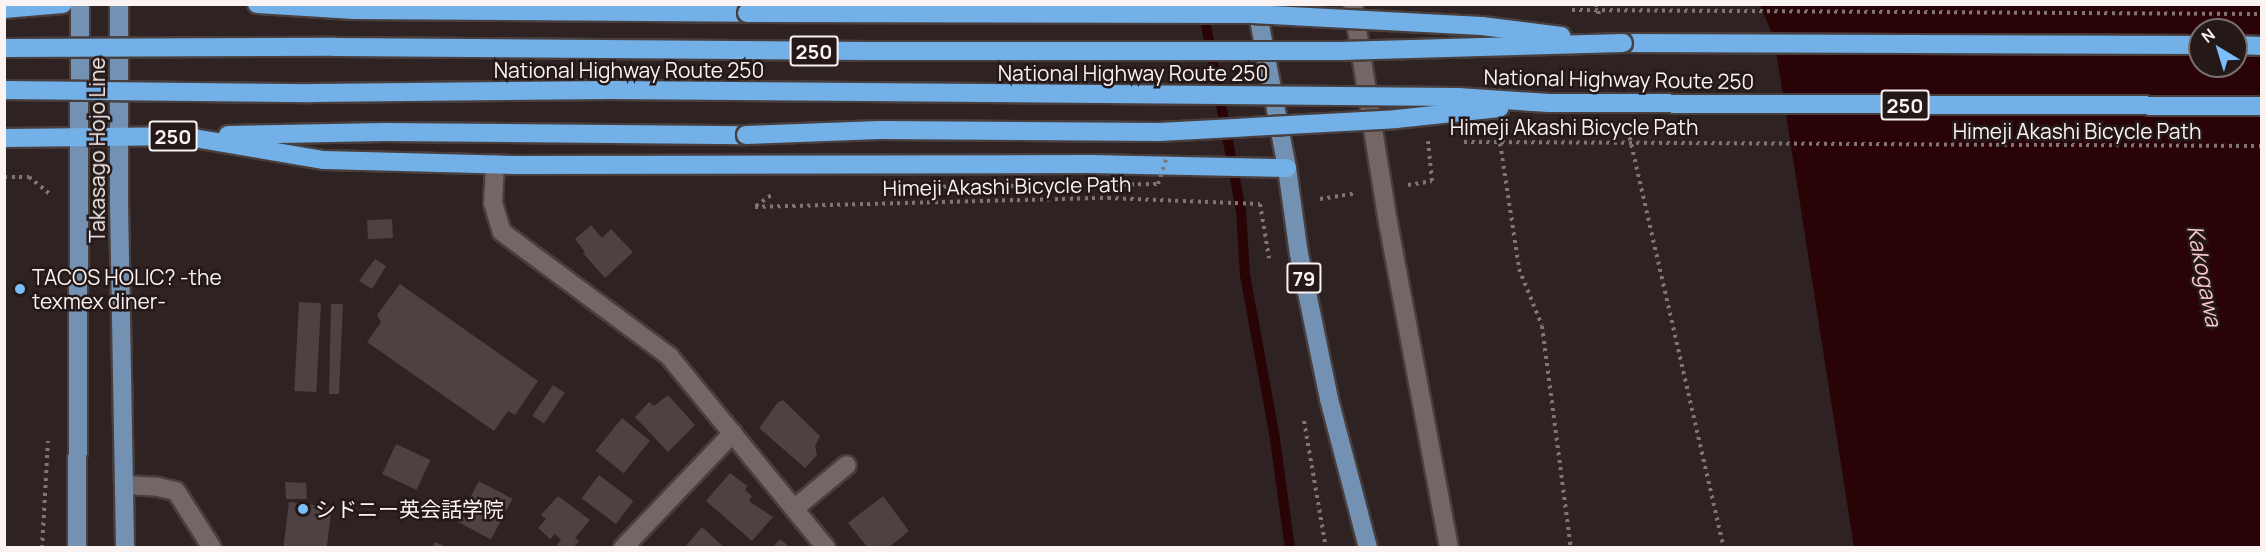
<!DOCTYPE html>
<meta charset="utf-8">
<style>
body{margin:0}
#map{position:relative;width:2266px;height:552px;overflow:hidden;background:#2e2222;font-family:Manrope,"Noto Sans JP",sans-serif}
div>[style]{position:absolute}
.water>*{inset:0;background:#290306}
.stream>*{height:10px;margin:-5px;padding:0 5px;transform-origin:5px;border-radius:5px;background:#290306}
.building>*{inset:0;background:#4f4141;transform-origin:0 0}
.path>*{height:4px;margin-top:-2px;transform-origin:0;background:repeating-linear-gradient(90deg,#7f7575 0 3px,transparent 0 7.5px)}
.roads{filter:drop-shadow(2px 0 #483e3e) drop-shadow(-2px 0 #483e3e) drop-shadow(0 2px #483e3e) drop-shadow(0 -2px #483e3e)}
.lane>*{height:18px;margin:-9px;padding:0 9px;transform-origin:9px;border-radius:9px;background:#756666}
.street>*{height:18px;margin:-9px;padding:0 9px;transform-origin:9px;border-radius:9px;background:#756666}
.primary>*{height:18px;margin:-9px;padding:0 9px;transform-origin:9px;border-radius:9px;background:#7392b3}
.highway>*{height:18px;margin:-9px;padding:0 9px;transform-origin:9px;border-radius:9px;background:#72b0e7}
.path-bridge>*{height:4px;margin-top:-2px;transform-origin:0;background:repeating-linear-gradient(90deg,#7f7575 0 3px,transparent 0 7.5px)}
.bridges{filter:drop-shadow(2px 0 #483e3e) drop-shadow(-2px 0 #483e3e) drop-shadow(0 2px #483e3e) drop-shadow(0 -2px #483e3e)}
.highway-bridge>*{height:18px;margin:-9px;padding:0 9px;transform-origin:9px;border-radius:9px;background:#72b0e7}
.dots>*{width:16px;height:16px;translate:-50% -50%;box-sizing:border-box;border:3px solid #241918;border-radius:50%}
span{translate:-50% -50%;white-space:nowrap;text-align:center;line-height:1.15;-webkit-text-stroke:5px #241918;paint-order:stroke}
.shield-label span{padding:2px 4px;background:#241918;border:2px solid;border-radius:4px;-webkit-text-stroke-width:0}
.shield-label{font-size:20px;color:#fbf2f2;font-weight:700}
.street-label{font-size:21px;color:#fbf2f2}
.poi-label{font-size:21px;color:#fbf2f2}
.left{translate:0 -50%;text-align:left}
.water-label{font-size:22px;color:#fac8c7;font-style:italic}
.frame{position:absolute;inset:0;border:6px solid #fbf2f2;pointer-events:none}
.north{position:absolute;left:2188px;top:18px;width:60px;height:60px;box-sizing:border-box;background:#241918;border:2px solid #7a706f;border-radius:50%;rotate:322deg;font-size:16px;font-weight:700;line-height:24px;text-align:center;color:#fbf2f2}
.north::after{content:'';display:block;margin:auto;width:21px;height:27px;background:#7bbef9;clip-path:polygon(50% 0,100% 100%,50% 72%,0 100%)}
</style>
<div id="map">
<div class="water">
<i style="clip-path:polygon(evenodd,1760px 5px,2261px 5px,2261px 547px,1854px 547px,1774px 38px,1760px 5px,2200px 30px,2236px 30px,2236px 66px,2200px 66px,2200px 30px)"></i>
</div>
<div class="stream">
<i style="left:1202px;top:4px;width:210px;rotate:79.3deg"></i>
<i style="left:1241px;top:210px;width:65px;rotate:86.5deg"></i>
<i style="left:1245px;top:275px;width:167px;rotate:79.6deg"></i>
<i style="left:1275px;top:439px;width:110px;rotate:82.2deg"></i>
</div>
<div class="building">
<i style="left:392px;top:219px;width:19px;height:25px;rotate:87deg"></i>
<i style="clip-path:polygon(591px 225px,602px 238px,611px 229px,633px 252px,605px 278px,583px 253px,585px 252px,575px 239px)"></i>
<i style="clip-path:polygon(375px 259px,386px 266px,372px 289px,359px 281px)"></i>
<i style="clip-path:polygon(400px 284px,538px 381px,515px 415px,508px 411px,494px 431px,367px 342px,381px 322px,377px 315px)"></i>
<i style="left:299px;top:302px;width:22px;height:89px;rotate:3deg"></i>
<i style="clip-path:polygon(331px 304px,343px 304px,339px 394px,329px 394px)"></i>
<i style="left:553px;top:385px;width:14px;height:37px;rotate:34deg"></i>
<i style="clip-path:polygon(668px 395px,695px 425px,668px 452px,635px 417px,649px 402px,654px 406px)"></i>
<i style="clip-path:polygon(783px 400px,820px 436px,815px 446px,817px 455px,805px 468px,759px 428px,778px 402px)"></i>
<i style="left:622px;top:418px;width:36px;height:42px;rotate:39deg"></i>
<i style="left:396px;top:444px;width:38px;height:33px;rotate:25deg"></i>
<i style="clip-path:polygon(730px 473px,747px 486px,745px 490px,752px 496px,749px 501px,773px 517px,752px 541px,706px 501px)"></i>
<i style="left:599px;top:475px;width:43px;height:29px;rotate:37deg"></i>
<i style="left:479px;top:481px;width:38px;height:46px;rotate:28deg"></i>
<i style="clip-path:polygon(285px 482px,306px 483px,307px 499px,286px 499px)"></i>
<i style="clip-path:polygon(558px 496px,590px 520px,575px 538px,579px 541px,573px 548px,560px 548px,557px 545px,561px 540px,555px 534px,550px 539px,538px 528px,546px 519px,541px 515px)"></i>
<i style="clip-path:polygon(883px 496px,909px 531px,888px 548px,868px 548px,848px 523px)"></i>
<i style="left:289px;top:502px;width:43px;height:46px;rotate:7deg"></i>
<i style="clip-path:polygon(702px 527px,725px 548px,684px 548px)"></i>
<i style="clip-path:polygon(780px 539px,791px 548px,772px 548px)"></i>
<i style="clip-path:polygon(435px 542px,449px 548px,432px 548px)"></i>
</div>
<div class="path">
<i style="left:1596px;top:4px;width:15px;rotate:74deg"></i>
<i style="left:1628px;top:130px;width:429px;rotate:77.1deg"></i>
<i style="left:1499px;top:136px;width:134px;rotate:81.4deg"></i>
<i style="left:1519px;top:269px;width:61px;rotate:68deg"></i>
<i style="left:1542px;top:326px;width:224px;rotate:82.6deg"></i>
<i style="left:4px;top:177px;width:25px"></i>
<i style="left:29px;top:177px;width:28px;rotate:39deg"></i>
<i style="left:1408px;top:185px;width:24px;rotate:-9deg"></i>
<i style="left:1432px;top:181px;width:40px;rotate:-95.7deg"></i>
<i style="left:1320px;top:199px;width:37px;rotate:-9deg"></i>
<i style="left:756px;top:206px;width:22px;rotate:-36deg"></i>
<i style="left:755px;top:207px;width:353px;rotate:-1.5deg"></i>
<i style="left:1108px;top:198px;width:152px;rotate:2.3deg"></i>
<i style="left:1260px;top:204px;width:55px;rotate:80.5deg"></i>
<i style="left:1304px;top:421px;width:129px;rotate:80.2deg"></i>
<i style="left:42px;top:548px;width:107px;rotate:-86.8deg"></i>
</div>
<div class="roads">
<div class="lane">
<i style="left:1353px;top:4px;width:221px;rotate:80.9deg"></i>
<i style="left:1388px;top:222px;width:332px;rotate:79.4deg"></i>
</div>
<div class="street">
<i style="left:495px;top:164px;width:39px;rotate:93deg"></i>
<i style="left:493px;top:203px;width:30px;rotate:73deg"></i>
<i style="left:502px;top:232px;width:208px;rotate:36.6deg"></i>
<i style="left:669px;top:356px;width:248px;rotate:50.7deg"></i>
<i style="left:124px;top:485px;width:34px;rotate:3deg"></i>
<i style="left:158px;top:487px;width:18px;rotate:13deg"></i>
<i style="left:176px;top:491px;width:67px;rotate:57.7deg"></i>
<i style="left:795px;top:508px;width:67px;rotate:-39.6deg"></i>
<i style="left:623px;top:548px;width:159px;rotate:-46.3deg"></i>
</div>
<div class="primary">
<i style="left:119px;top:4px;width:198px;rotate:90deg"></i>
<i style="left:119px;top:202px;width:346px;rotate:89deg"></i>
<i style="left:1256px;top:4px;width:167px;rotate:79.3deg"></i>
<i style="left:1287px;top:168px;width:87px;rotate:82.1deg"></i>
<i style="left:1299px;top:254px;width:148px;rotate:78.3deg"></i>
<i style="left:1329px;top:399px;width:154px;rotate:75.3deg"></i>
<i style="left:77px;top:548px;width:544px;rotate:-89.68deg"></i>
</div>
<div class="highway">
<i style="left:257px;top:4px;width:97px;rotate:3.5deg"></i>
<i style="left:354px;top:10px;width:393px;rotate:0.4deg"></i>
<i style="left:4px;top:9px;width:59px;rotate:-4.8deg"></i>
<i style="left:1623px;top:43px;width:577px;rotate:0.2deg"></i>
<i style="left:2236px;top:45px;width:26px;rotate:2deg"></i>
<i style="left:228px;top:135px;width:156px;rotate:-1.1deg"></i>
<i style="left:384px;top:132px;width:362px;rotate:0.5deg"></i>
<i style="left:182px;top:136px;width:144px;rotate:9.6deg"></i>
<i style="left:324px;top:160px;width:191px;rotate:1.5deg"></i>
<i style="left:515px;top:165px;width:575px;rotate:-0.1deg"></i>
<i style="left:1090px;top:164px;width:197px;rotate:1.2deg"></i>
<i style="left:4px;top:138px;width:188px;rotate:-0.6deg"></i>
</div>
</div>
<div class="path-bridge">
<i style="left:1572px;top:10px;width:690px;rotate:0.33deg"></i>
<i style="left:1464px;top:142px;width:798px;rotate:0.29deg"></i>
<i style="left:906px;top:187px;width:252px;rotate:-0.7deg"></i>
<i style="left:1158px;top:184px;width:28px;rotate:-72deg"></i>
</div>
<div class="bridges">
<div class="highway-bridge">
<i style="left:747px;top:13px;width:505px;rotate:0.11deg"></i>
<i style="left:1252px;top:14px;width:230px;rotate:3deg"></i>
<i style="left:1482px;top:26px;width:80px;rotate:7.2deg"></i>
<i style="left:4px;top:48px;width:331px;rotate:-0.2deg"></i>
<i style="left:335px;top:47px;width:535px;rotate:0.43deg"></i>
<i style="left:870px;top:51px;width:470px"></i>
<i style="left:1340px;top:51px;width:283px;rotate:-1.6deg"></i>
<i style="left:4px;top:90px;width:308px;rotate:0.6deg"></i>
<i style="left:312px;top:93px;width:298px;rotate:-0.6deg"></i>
<i style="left:610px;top:90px;width:848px;rotate:0.47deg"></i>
<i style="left:1458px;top:97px;width:91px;rotate:3.8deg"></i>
<i style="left:1549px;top:103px;width:713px;rotate:0.24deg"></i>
<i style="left:746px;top:135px;width:134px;rotate:-2.1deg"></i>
<i style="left:880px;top:130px;width:279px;rotate:0.4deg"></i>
<i style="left:1159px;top:132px;width:237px;rotate:-3.1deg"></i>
<i style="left:1396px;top:119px;width:104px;rotate:-6.1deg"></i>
</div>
</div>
<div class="dots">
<i style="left:20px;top:289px;background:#7bbef9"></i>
<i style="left:303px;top:509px;background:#7bbef9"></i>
</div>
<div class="shield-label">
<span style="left:814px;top:51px">250</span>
<span style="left:1905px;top:105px">250</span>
<span style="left:173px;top:136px">250</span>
<span style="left:1304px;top:278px">79</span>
</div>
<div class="street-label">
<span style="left:629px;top:70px">National Highway Route 250</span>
<span style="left:1133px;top:73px">National Highway Route 250</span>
<span style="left:1619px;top:79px;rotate:1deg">National Highway Route 250</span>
<span style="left:1574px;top:127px">Himeji Akashi Bicycle Path</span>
<span style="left:2077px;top:131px">Himeji Akashi Bicycle Path</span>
<span style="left:97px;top:150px;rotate:-90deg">Takasago Hojo Line</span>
<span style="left:1007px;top:186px;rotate:-1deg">Himeji Akashi Bicycle Path</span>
</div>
<div class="poi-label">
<span class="left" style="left:32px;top:289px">TACOS HOLIC? -the<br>texmex diner-</span>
<span class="left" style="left:315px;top:509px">シドニー英会話学院</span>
</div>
<div class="water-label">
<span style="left:2204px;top:276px;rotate:79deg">Kakogawa</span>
</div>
<div class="frame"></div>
<div class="north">N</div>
</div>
